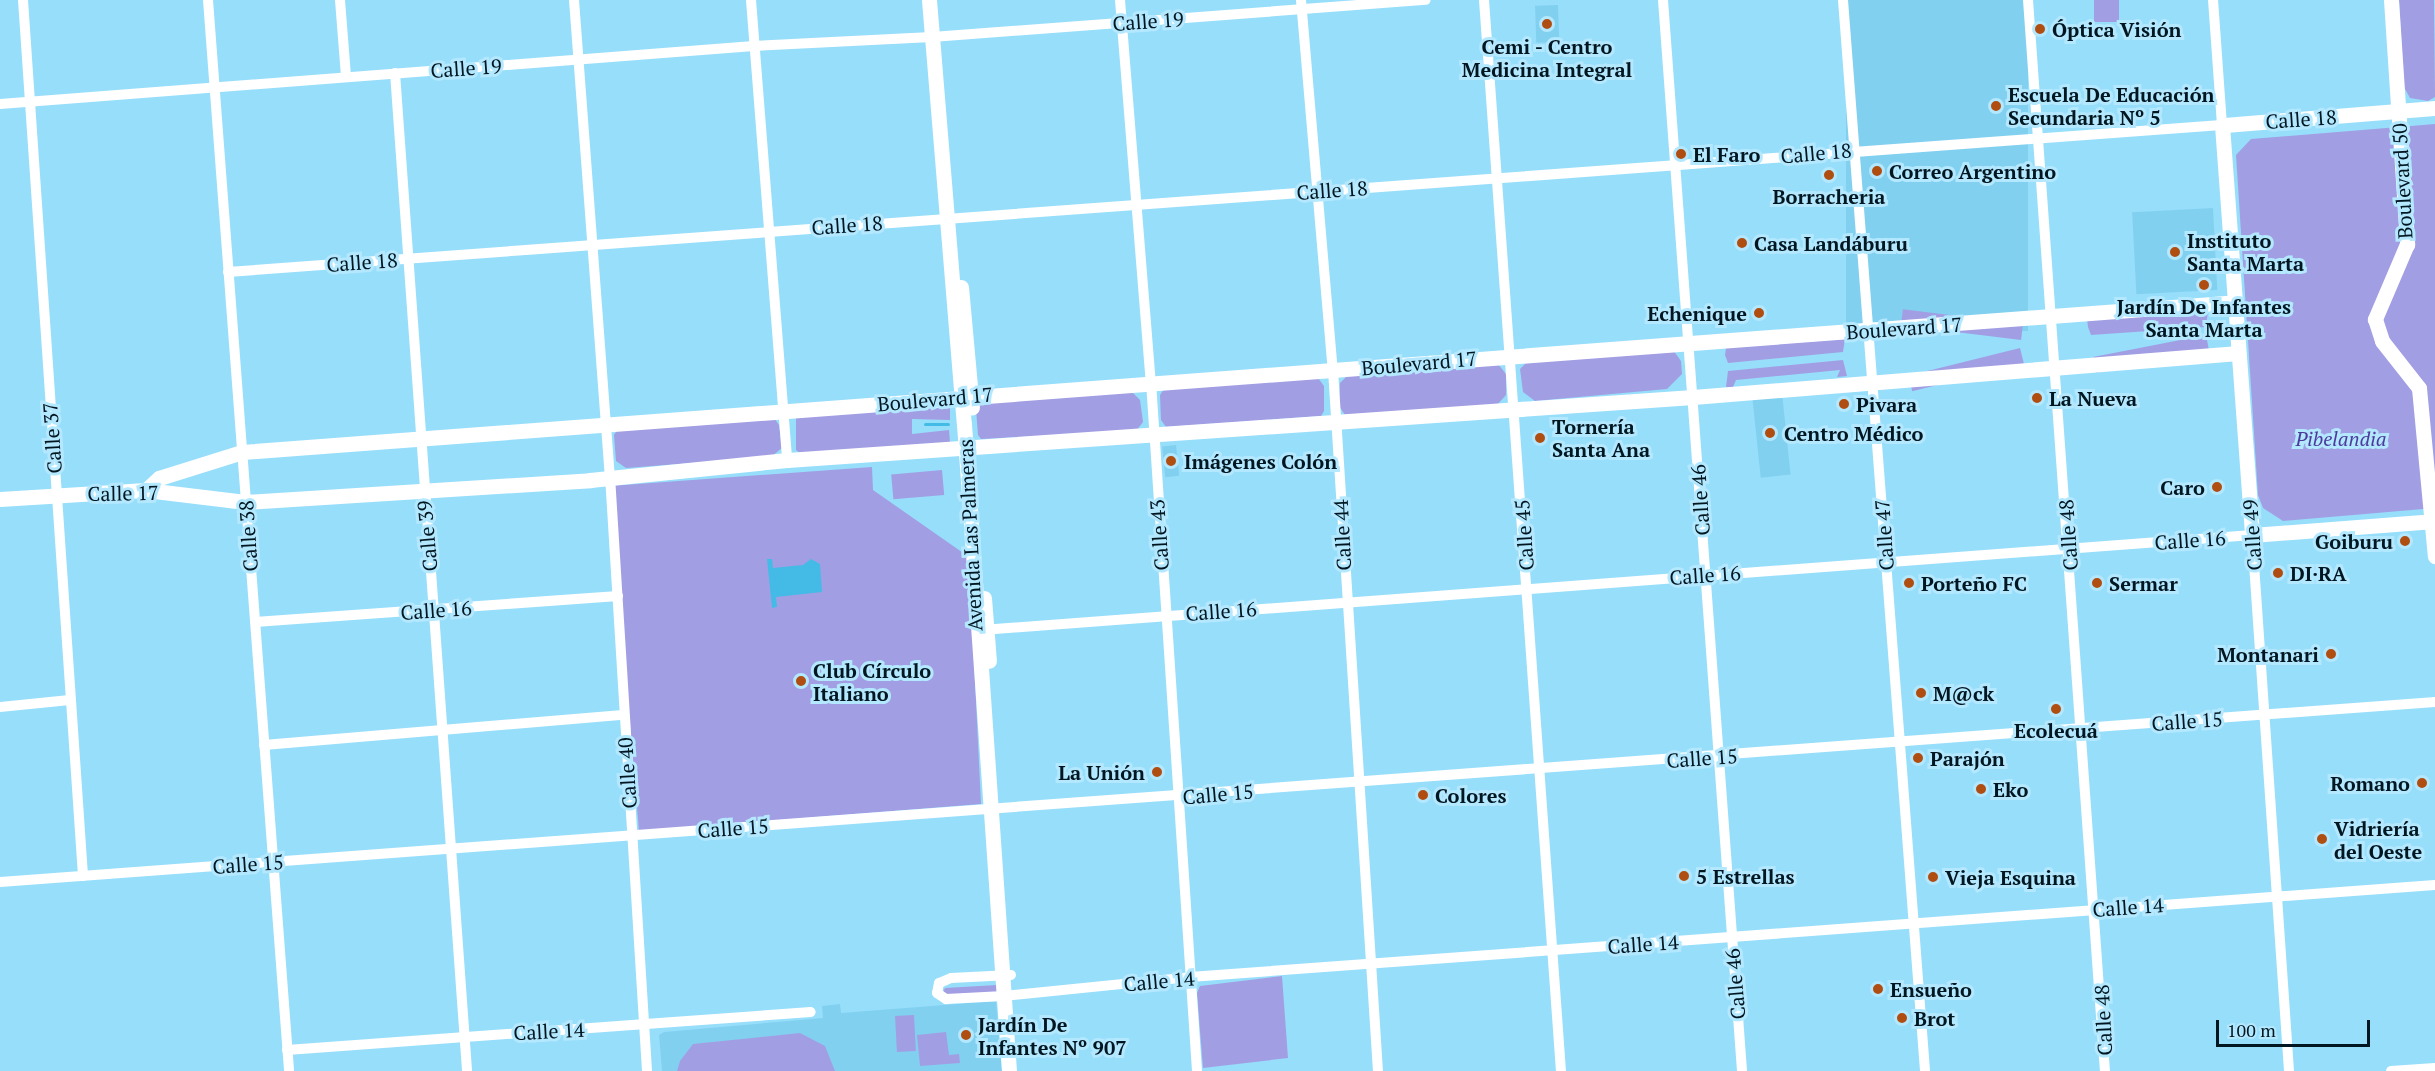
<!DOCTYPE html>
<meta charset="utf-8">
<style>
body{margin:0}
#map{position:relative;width:2435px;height:1071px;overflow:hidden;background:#97defb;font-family:"PT Serif",serif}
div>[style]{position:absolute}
.built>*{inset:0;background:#82d0f0;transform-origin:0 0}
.green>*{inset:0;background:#a29ee3;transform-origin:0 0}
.water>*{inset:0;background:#43bbe6}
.stream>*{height:3px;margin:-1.5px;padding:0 1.5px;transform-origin:1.5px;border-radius:1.5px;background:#43bbe6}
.street>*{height:10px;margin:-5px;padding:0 5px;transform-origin:5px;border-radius:5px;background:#fff}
.secondary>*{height:15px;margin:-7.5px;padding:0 7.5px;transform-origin:7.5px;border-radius:7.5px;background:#fff}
.dots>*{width:16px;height:16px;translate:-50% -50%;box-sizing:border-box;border:3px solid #b4e8ff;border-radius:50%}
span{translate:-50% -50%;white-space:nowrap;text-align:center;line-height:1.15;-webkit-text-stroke:6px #b4e8ff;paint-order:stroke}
.street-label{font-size:20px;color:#001620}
.poi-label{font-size:20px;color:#001620;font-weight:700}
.left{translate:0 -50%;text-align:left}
.right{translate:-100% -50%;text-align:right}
.park-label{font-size:20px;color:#4d3b9c;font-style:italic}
.scale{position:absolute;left:2216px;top:1020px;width:154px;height:27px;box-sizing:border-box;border:3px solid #001620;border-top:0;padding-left:8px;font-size:18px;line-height:21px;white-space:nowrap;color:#001620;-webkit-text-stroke:4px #b4e8ff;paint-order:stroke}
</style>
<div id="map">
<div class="built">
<i style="left:1846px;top:0;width:182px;height:331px"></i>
<i style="left:1558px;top:5px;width:37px;height:23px;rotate:88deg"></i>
<i style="left:2213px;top:208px;width:82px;height:81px;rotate:87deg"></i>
<i style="left:1782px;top:393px;width:82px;height:30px;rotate:84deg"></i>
<i style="left:1176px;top:445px;width:31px;height:14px;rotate:84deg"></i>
<i style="clip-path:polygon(996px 1001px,1002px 1071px,662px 1071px,659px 1035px,664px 1032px,823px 1018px,822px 1006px,840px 1004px,841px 1013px)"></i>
</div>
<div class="green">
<i style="left:2094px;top:0;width:25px;height:22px"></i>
<i style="clip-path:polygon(2399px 0,2434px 0,2435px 97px,2428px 101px,2410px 98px,2404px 87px)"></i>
<i style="clip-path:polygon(2435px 124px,2435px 508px,2283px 521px,2263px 508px,2258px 495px,2236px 155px,2251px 139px)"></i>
<i style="clip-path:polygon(2208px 311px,2206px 327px,2091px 335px,2088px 327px,2087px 319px)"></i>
<i style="left:2023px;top:324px;width:16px;height:121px;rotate:97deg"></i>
<i style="left:2206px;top:335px;width:16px;height:115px;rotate:79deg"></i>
<i style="clip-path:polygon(1845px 339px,1843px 352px,1728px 363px,1725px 355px,1726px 348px)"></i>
<i style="left:2020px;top:348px;width:16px;height:115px;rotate:76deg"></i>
<i style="clip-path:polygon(1673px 350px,1681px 361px,1682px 374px,1667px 389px,1535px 401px,1523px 392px,1520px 369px,1528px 361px)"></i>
<i style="clip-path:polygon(1843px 360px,1847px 376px,1837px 377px,1840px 370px,1736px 380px,1733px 387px,1726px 387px,1728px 371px)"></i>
<i style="clip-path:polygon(1498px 364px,1506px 374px,1506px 395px,1497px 405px,1345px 415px,1339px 406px,1340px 383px,1348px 375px)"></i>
<i style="clip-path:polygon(1318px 378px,1324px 386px,1324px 411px,1321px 416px,1166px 427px,1161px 420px,1160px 395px,1164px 389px)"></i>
<i style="clip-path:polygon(1132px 392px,1140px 400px,1143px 422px,1136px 431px,981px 439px,978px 435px,976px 409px,984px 402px)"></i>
<i style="clip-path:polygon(950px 403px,950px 420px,912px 419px,912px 434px,949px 430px,950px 443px,800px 453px,796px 450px,796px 417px)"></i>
<i style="clip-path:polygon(774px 418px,779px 425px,782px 448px,771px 457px,626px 468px,616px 461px,614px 435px,618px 429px)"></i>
<i style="clip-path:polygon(872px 467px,873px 490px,969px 557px,981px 804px,639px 831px,610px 486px)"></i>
<i style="left:942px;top:470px;width:25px;height:51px;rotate:85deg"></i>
<i style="clip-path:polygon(1282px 976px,1288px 1058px,1203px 1068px,1197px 993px,1200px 986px)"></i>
<i style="clip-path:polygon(997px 985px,998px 993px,944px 996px,943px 992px,945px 988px)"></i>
<i style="left:914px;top:1015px;width:36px;height:19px;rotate:87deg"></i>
<i style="clip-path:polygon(946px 1032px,949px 1055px,959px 1054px,960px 1063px,920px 1066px,917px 1035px)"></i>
<i style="clip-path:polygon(800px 1033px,825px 1046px,835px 1071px,677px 1071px,680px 1061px,693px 1044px)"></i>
</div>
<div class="water">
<i style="clip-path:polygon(767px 559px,772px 559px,773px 568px,803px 565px,811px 559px,820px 564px,822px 592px,776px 597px,777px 607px,772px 608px)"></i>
</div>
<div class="stream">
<i style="left:925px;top:424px;width:23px"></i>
</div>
<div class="street">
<i style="left:23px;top:0;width:878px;rotate:86.08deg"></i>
<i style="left:208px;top:0;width:1074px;rotate:85.67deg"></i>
<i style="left:340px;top:0;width:77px;rotate:85.5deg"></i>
<i style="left:574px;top:0;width:477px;rotate:85.7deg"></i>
<i style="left:610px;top:476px;width:596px;rotate:86.44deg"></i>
<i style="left:751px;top:0;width:461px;rotate:85.5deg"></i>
<i style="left:1120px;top:0;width:383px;rotate:85.4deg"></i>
<i style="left:1151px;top:382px;width:691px;rotate:86.18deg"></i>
<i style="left:1301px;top:0;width:371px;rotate:85.1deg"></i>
<i style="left:1333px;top:370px;width:702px;rotate:86.33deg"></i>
<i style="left:1484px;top:0;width:1074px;rotate:85.89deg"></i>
<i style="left:1663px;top:0;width:1074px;rotate:85.78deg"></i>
<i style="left:1843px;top:0;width:1074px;rotate:85.62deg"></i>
<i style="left:2028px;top:0;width:1074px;rotate:85.89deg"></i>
<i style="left:395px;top:73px;width:1001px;rotate:85.87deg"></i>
<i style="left:0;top:104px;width:756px;rotate:-4.4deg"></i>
<i style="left:754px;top:46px;width:178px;rotate:-2.9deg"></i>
<i style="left:932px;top:37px;width:495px;rotate:-4.3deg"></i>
<i style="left:228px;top:272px;width:1999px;rotate:-4.22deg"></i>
<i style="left:2222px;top:125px;width:125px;rotate:-94.1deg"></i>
<i style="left:255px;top:622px;width:364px;rotate:-4.1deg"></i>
<i style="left:982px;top:630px;width:1274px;rotate:-4.28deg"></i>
<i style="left:2252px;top:535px;width:537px;rotate:86.05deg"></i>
<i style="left:0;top:707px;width:70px;rotate:-5.7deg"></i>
<i style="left:264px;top:745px;width:360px;rotate:-4.8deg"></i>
<i style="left:0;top:882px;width:2442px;rotate:-4.23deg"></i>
<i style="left:1011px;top:975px;width:60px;rotate:177.1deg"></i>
<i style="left:951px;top:978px;width:13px;rotate:157deg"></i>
<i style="left:939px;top:983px;width:10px;rotate:101deg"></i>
<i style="left:937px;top:993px;width:11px;rotate:34deg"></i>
<i style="left:946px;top:999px;width:58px;rotate:-3deg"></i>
<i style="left:1004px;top:996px;width:187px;rotate:-5.8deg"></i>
<i style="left:1190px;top:977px;width:1248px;rotate:-4.23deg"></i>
<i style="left:287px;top:1050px;width:525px;rotate:-4.15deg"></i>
<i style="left:2391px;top:1071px;width:44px;rotate:-3.9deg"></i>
</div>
<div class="secondary">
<i style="left:929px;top:0;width:425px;rotate:85.3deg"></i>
<i style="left:964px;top:424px;width:649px;rotate:86.02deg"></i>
<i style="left:2391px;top:0;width:245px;rotate:86.2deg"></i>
<i style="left:2407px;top:244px;width:82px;rotate:113.1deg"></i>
<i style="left:2375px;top:319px;width:23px;rotate:72deg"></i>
<i style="left:2382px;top:341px;width:60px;rotate:51.8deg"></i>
<i style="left:2419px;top:388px;width:169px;rotate:84.6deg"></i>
<i style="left:2435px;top:108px;width:214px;rotate:175.4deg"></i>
<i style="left:2222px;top:125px;width:411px;rotate:85.8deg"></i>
<i style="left:2252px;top:535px;width:184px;rotate:-4.4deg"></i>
<i style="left:961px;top:287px;width:121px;rotate:84.8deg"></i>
<i style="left:146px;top:490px;width:18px;rotate:-43deg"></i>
<i style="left:159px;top:478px;width:87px;rotate:-17.4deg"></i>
<i style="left:242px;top:452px;width:1999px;rotate:-4.3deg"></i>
<i style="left:0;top:499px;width:146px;rotate:-3.5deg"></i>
<i style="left:146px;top:490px;width:100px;rotate:6.9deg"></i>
<i style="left:245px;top:502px;width:346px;rotate:-3.6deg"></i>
<i style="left:590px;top:480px;width:198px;rotate:-5.8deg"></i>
<i style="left:787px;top:460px;width:908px;rotate:-3.98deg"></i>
<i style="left:1693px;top:397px;width:547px;rotate:-4.62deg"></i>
<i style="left:984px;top:598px;width:63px;rotate:85.5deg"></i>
</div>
<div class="dots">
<i style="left:1547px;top:24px;background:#b04e11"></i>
<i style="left:2040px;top:29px;background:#b04e11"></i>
<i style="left:1996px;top:106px;background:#b04e11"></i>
<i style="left:1681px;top:154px;background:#b04e11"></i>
<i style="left:1877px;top:171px;background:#b04e11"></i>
<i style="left:1829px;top:175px;background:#b04e11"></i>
<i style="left:1742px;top:243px;background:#b04e11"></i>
<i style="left:2175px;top:252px;background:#b04e11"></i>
<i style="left:2204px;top:285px;background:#b04e11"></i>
<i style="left:1759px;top:313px;background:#b04e11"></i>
<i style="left:2037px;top:398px;background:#b04e11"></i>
<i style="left:1844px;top:404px;background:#b04e11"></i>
<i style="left:1770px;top:433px;background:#b04e11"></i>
<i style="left:1540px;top:438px;background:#b04e11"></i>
<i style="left:1171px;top:461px;background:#b04e11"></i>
<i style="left:2217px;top:487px;background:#b04e11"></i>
<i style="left:2405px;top:541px;background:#b04e11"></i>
<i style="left:2278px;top:573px;background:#b04e11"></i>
<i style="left:1909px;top:583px;background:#b04e11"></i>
<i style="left:2097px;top:583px;background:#b04e11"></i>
<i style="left:2331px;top:654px;background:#b04e11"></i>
<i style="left:801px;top:681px;background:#b04e11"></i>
<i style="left:1921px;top:693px;background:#b04e11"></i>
<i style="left:2056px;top:709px;background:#b04e11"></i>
<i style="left:1918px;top:758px;background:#b04e11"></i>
<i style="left:1157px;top:772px;background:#b04e11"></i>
<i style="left:2422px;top:783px;background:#b04e11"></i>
<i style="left:1981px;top:789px;background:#b04e11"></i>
<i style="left:1423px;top:795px;background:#b04e11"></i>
<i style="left:2322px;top:839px;background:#b04e11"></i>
<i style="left:1684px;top:876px;background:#b04e11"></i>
<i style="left:1933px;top:877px;background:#b04e11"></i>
<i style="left:1878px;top:989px;background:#b04e11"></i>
<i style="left:1902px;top:1018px;background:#b04e11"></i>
<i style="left:966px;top:1035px;background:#b04e11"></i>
</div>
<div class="street-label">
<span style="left:1148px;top:21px;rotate:-4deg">Calle 19</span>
<span style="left:466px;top:68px;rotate:-4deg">Calle 19</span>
<span style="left:2301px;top:119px;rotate:-4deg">Calle 18</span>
<span style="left:1816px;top:153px;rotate:-5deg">Calle 18</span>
<span style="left:2402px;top:181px;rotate:-93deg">Boulevard 50</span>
<span style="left:1332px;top:190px;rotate:-4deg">Calle 18</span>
<span style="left:847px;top:225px;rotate:-4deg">Calle 18</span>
<span style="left:362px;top:262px;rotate:-4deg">Calle 18</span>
<span style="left:1904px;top:328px;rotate:-4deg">Boulevard 17</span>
<span style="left:1419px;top:363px;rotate:-5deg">Boulevard 17</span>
<span style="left:935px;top:399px;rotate:-5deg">Boulevard 17</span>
<span style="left:52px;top:438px;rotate:-94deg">Calle 37</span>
<span style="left:123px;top:493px;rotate:-1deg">Calle 17</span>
<span style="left:1700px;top:500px;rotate:-94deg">Calle 46</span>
<span style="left:970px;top:535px;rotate:-93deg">Avenida Las Palmeras</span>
<span style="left:1159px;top:535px;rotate:-94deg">Calle 43</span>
<span style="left:1342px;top:535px;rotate:-93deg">Calle 44</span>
<span style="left:1524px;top:535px;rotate:-94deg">Calle 45</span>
<span style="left:1884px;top:535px;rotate:-94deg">Calle 47</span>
<span style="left:2068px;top:535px;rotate:-94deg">Calle 48</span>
<span style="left:2252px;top:535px;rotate:-94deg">Calle 49</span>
<span style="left:248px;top:536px;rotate:-94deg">Calle 38</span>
<span style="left:427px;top:536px;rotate:-95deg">Calle 39</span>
<span style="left:2190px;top:540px;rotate:-4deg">Calle 16</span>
<span style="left:1705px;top:575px;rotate:-4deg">Calle 16</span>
<span style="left:436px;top:610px;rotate:-4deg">Calle 16</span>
<span style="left:1221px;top:611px;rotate:-4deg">Calle 16</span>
<span style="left:2187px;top:721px;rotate:-4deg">Calle 15</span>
<span style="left:1702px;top:758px;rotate:-4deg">Calle 15</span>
<span style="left:627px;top:773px;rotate:-94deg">Calle 40</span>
<span style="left:1218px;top:794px;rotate:-5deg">Calle 15</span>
<span style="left:733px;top:828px;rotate:-4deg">Calle 15</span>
<span style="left:248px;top:864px;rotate:-4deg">Calle 15</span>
<span style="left:2128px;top:907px;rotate:-4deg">Calle 14</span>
<span style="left:1643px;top:944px;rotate:-4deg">Calle 14</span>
<span style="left:1159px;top:981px;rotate:-5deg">Calle 14</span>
<span style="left:1735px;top:984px;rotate:-95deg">Calle 46</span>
<span style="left:2103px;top:1020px;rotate:-93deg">Calle 48</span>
<span style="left:549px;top:1031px;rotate:-3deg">Calle 14</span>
</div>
<div class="poi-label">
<span class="left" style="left:2052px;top:29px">Óptica Visión</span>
<span style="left:1547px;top:58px">Cemi - Centro<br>Medicina Integral</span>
<span class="left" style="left:2008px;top:106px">Escuela De Educación<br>Secundaria Nº 5</span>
<span class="left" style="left:1693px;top:154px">El Faro</span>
<span class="left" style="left:1889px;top:171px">Correo Argentino</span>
<span style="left:1829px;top:196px">Borracheria</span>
<span class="left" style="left:2187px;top:252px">Instituto<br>Santa Marta</span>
<span class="left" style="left:1754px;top:243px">Casa Landáburu</span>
<span style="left:2204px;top:318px">Jardín De Infantes<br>Santa Marta</span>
<span class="right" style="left:1747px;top:313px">Echenique</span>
<span class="left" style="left:2049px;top:398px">La Nueva</span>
<span class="left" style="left:1856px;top:404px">Pivara</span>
<span class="left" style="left:1552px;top:438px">Tornería<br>Santa Ana</span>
<span class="left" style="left:1784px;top:433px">Centro Médico</span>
<span class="left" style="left:1184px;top:461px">Imágenes Colón</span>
<span class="right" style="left:2205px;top:487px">Caro</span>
<span class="right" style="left:2393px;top:541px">Goiburu</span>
<span class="left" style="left:2290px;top:573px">DI·RA</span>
<span class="left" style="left:1921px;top:583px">Porteño FC</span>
<span class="left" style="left:2109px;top:583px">Sermar</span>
<span class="right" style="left:2319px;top:654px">Montanari</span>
<span class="left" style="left:813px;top:682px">Club Círculo<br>Italiano</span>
<span class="left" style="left:1933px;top:693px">M@ck</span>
<span style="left:2056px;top:730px">Ecolecuá</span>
<span class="left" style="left:1930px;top:758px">Parajón</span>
<span class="right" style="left:1145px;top:772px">La Unión</span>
<span class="right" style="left:2410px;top:783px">Romano</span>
<span class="left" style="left:1993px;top:789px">Eko</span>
<span class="left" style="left:1435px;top:795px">Colores</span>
<span class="left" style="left:2334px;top:840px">Vidriería<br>del Oeste</span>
<span class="left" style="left:1696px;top:876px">5 Estrellas</span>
<span class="left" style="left:1945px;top:877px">Vieja Esquina</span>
<span class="left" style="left:1890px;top:989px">Ensueño</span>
<span class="left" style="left:1914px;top:1018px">Brot</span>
<span class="left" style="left:978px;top:1036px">Jardín De<br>Infantes Nº 907</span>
</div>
<div class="park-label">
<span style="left:2341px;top:438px">Pibelandia</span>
</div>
<div class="scale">100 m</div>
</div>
